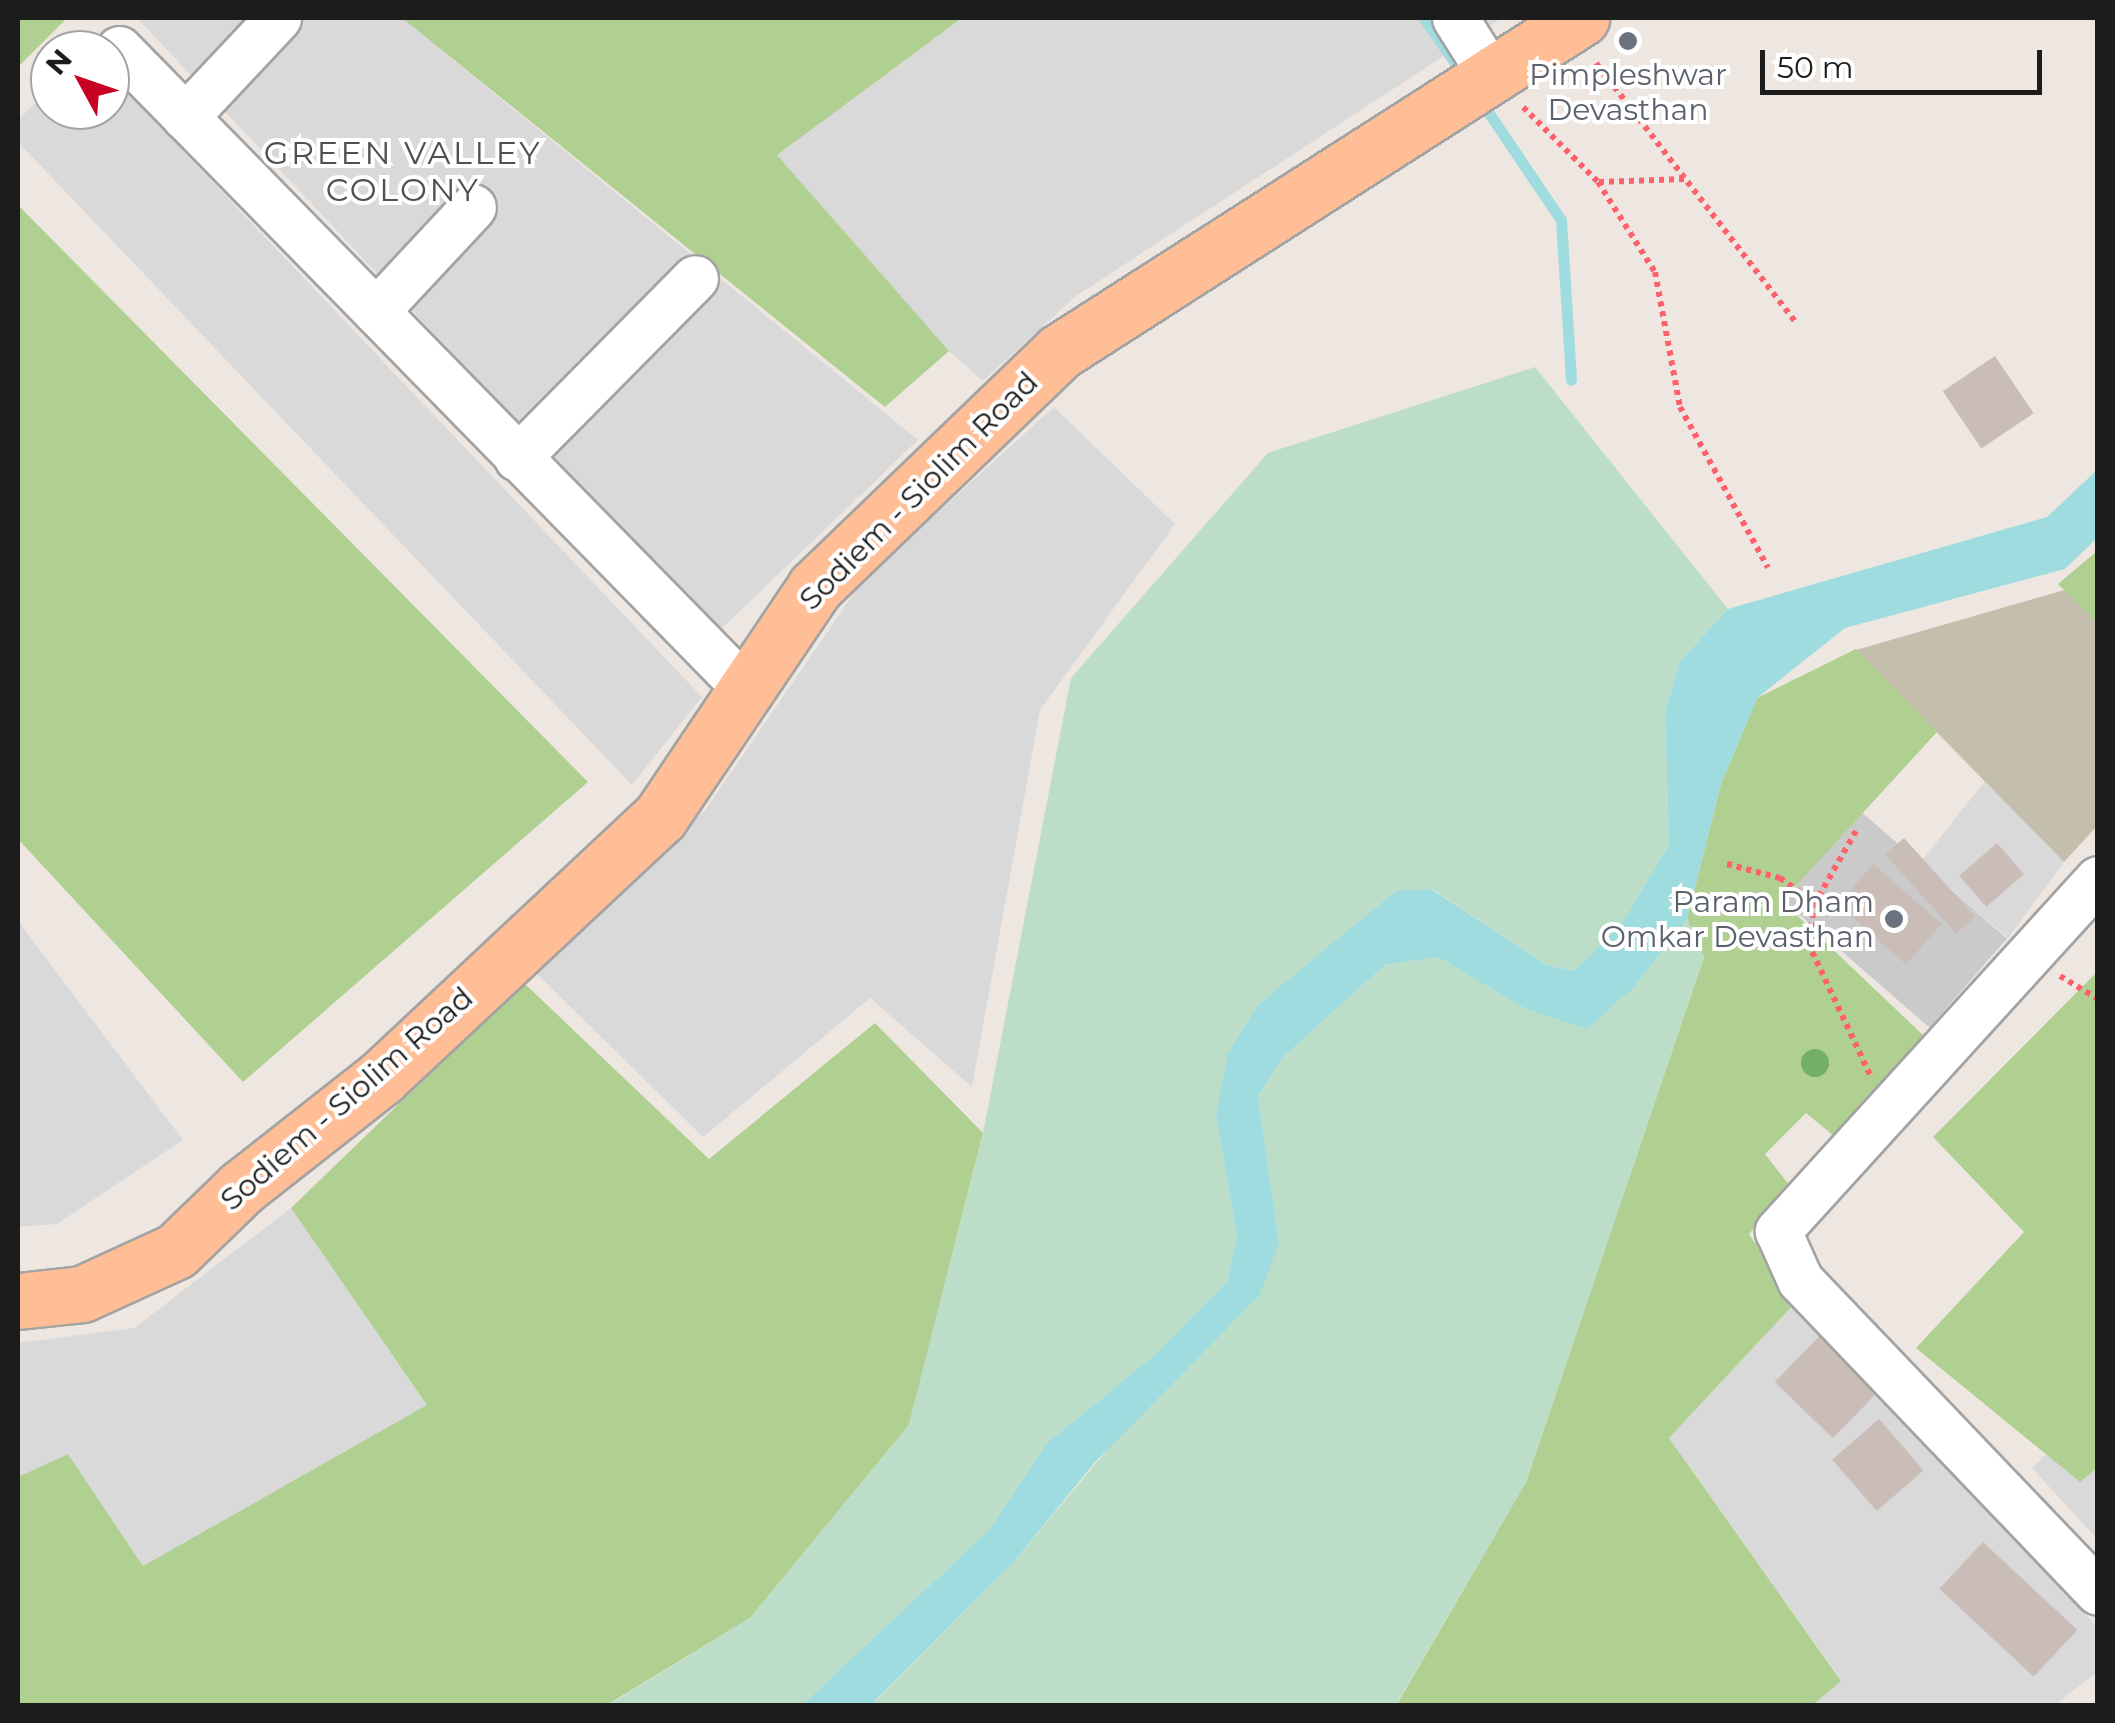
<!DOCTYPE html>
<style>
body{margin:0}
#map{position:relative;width:2115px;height:1723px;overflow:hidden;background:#eee7e1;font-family:Montserrat,sans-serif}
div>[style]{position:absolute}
.residential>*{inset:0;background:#dad9d9}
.religious>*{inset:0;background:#cacaca;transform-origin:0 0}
.construction>*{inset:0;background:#c3bfac}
.forest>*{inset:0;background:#b0d092}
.wetland>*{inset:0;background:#bcddc8}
.water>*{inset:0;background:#9edcdf}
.stream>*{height:11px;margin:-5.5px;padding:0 5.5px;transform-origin:5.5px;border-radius:5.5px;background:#9edcdf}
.building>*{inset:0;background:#cabcb7;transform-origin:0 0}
.path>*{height:6px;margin-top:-3px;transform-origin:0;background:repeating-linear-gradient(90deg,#ff616c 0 5px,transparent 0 10px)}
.roads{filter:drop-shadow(2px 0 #a3a3a3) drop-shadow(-2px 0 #a3a3a3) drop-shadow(0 2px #a3a3a3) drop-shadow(0 -2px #a3a3a3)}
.minor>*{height:45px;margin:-22.5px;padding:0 22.5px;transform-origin:22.5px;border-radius:22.5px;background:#fff}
.major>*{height:55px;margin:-27.5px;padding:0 27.5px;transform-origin:27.5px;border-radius:27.5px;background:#ffbe95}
.trees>*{width:28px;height:28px;margin:-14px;border-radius:50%;background:#74ae67}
.dots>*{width:28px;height:28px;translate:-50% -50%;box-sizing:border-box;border:5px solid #fff;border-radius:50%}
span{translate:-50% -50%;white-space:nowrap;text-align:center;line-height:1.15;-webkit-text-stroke:8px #fff;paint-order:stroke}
.worship-label{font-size:30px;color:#5b616d}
.right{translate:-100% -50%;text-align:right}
.street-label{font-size:30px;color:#1c1c1c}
.neighbourhood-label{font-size:32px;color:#4f4f4f;letter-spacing:2.5px}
.frame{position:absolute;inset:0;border:20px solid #1c1c1c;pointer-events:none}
.north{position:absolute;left:30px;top:30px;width:100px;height:100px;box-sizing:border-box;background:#fff;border:2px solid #a4a4a4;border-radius:50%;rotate:310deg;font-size:28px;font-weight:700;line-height:40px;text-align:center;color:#1c1c1c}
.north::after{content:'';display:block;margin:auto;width:35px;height:45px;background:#c80023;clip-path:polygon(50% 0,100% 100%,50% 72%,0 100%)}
.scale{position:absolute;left:1760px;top:50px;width:282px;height:45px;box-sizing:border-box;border:5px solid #1c1c1c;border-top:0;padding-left:12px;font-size:30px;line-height:35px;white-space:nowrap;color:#1c1c1c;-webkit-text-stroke:8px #fff;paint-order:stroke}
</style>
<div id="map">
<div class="residential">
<i style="clip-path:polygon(137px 18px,402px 18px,918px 440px,716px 634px)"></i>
<i style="clip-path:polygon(962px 18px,1502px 18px,1076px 296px,983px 381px,949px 351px,776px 155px)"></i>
<i style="clip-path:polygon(110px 74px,702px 697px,632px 785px,18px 142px,18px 120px,50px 89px,50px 110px,110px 110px)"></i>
<i style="clip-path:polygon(1054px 407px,1175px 524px,1040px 710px,972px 1087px,870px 998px,703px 1137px,536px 973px,706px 809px,863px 580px)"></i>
<i style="clip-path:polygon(1985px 781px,2064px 862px,2008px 938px,1920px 863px)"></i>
<i style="clip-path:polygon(18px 921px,183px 1140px,57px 1224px,18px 1227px)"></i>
<i style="clip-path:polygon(291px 1208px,428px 1405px,143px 1566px,68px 1454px,18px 1477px,18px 1343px,134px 1328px)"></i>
<i style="clip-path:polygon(1795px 1303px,2097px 1627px,2097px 1672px,2055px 1705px,1813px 1705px,1841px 1680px,1669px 1438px)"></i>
<i style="clip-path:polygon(2097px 1404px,2097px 1539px,2032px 1468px)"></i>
</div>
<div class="religious">
<i style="left:1859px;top:810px;width:196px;height:118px;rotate:41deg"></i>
</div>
<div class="construction">
<i style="clip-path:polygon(2068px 589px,2097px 617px,2097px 826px,2064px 862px,1856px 650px)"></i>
</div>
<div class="forest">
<i style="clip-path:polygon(18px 18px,67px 18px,18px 67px)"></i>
<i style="clip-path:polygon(402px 18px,962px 18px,777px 155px,949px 351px,885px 407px)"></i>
<i style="clip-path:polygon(18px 205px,588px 782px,243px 1082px,18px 839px)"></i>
<i style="clip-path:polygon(2097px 551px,2097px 622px,2058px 584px)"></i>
<i style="clip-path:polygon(1856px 649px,1937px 732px,1782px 901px,1924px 1036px,1834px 1136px,1806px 1113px,1765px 1154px,1790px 1186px,1749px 1234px,1795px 1303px,1669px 1438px,1841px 1681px,1813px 1705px,1396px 1706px,1526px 1482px,1704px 957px,1687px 919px,1721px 784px,1757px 698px)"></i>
<i style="clip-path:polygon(2097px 972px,2098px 1467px,2080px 1482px,1916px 1348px,2024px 1232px,1933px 1137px)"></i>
<i style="clip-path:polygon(524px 983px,709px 1159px,875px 1023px,983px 1133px,909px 1425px,750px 1618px,607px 1705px,18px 1705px,18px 1477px,68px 1454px,143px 1566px,427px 1405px,291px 1208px)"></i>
</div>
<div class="wetland">
<i style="clip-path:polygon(1535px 367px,1728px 609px,1680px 661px,1665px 712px,1669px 845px,1620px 926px,1574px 971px,1547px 965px,1432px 889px,1396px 892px,1258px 1005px,1216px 1116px,1237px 1237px,1227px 1282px,1157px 1353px,1047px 1443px,990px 1529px,802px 1705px,607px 1706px,750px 1618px,909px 1425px,983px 1133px,1071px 678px,1268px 453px)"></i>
<i style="clip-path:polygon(1687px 919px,1704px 957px,1526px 1482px,1396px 1705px,871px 1706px,1013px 1563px,1279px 1243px,1258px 1096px,1283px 1057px,1385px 965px,1438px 957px,1524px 1008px,1634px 987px)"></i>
</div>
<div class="water">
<i style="clip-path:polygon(2097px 470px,2097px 538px,2065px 569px,1845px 628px,1757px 698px,1721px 784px,1687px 919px,1634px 987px,1587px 1029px,1524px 1008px,1438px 957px,1385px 965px,1283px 1057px,1258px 1096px,1279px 1243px,1259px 1296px,1095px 1462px,1013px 1563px,871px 1705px,802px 1705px,990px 1529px,1047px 1443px,1157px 1353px,1227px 1282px,1237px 1237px,1216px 1116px,1228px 1054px,1258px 1005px,1396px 891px,1431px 889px,1547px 965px,1574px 971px,1620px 926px,1669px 845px,1665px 712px,1680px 661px,1728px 609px,2047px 517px)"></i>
</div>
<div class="stream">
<i style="left:1424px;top:18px;width:70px;rotate:55.4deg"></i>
<i style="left:1480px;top:100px;width:145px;rotate:56deg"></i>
<i style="left:1561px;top:220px;width:160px;rotate:86.4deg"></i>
</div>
<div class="building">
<i style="left:1995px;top:356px;width:69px;height:63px;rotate:56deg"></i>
<i style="left:1904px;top:838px;width:106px;height:25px;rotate:48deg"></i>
<i style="left:1997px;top:843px;width:41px;height:50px;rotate:49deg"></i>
<i style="left:1873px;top:864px;width:91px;height:54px;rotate:41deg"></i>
<i style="left:1824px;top:1331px;width:81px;height:71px;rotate:44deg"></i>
<i style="left:1879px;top:1419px;width:68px;height:62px;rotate:49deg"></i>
<i style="left:1983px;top:1542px;width:129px;height:64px;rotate:43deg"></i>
</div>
<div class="path">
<i style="left:1596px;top:63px;width:328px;rotate:52.4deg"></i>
<i style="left:1523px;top:107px;width:106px;rotate:45deg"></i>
<i style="left:1598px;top:182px;width:107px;rotate:57.7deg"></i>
<i style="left:1655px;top:272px;width:137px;rotate:79.5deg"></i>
<i style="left:1680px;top:407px;width:183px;rotate:61.3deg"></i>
<i style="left:1599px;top:182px;width:86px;rotate:-2deg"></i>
<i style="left:1856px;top:831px;width:83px;rotate:119.7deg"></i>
<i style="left:1815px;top:903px;width:41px;rotate:99.9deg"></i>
<i style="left:1808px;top:943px;width:146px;rotate:64.8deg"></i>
<i style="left:1727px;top:864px;width:55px;rotate:14.8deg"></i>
<i style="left:1780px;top:878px;width:43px;rotate:35.5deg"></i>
<i style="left:2060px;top:976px;width:44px;rotate:31.2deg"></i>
</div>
<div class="roads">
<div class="minor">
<i style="left:1455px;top:18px;width:67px;rotate:57.7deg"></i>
<i style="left:119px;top:49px;width:896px;rotate:45.59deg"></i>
<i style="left:185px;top:117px;width:136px;rotate:-46.8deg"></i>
<i style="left:376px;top:311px;width:142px;rotate:-47deg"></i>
<i style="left:517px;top:458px;width:253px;rotate:-45.3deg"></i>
<i style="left:2098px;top:879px;width:476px;rotate:132.3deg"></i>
<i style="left:1778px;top:1231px;width:54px;rotate:65.8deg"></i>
<i style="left:1800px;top:1280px;width:431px;rotate:46.3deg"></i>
</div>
<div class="major">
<i style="left:18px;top:1301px;width:64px;rotate:-6.2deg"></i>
<i style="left:82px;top:1294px;width:103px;rotate:-24.6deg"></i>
<i style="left:176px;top:1251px;width:91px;rotate:-44.1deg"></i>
<i style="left:241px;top:1188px;width:179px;rotate:-38.2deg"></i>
<i style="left:382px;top:1077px;width:381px;rotate:-43.1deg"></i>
<i style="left:660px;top:817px;width:277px;rotate:-56deg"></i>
<i style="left:815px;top:587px;width:339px;rotate:-43.9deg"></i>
<i style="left:1059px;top:352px;width:620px;rotate:-32.61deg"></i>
</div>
</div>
<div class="trees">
<i style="left:1815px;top:1063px"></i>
</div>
<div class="dots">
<i style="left:1628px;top:41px;background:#6b7280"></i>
<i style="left:1894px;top:919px;background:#6b7280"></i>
</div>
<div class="worship-label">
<span style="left:1628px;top:92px">Pimpleshwar<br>Devasthan</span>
<span class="right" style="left:1874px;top:919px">Param Dham<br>Omkar Devasthan</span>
</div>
<div class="street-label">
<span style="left:919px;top:491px;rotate:-45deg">Sodiem - Siolim Road</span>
<span style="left:347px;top:1099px;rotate:-41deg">Sodiem - Siolim Road</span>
</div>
<div class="neighbourhood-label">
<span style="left:403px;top:172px">GREEN VALLEY<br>COLONY</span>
</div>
<div class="frame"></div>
<div class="north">N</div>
<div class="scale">50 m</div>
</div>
